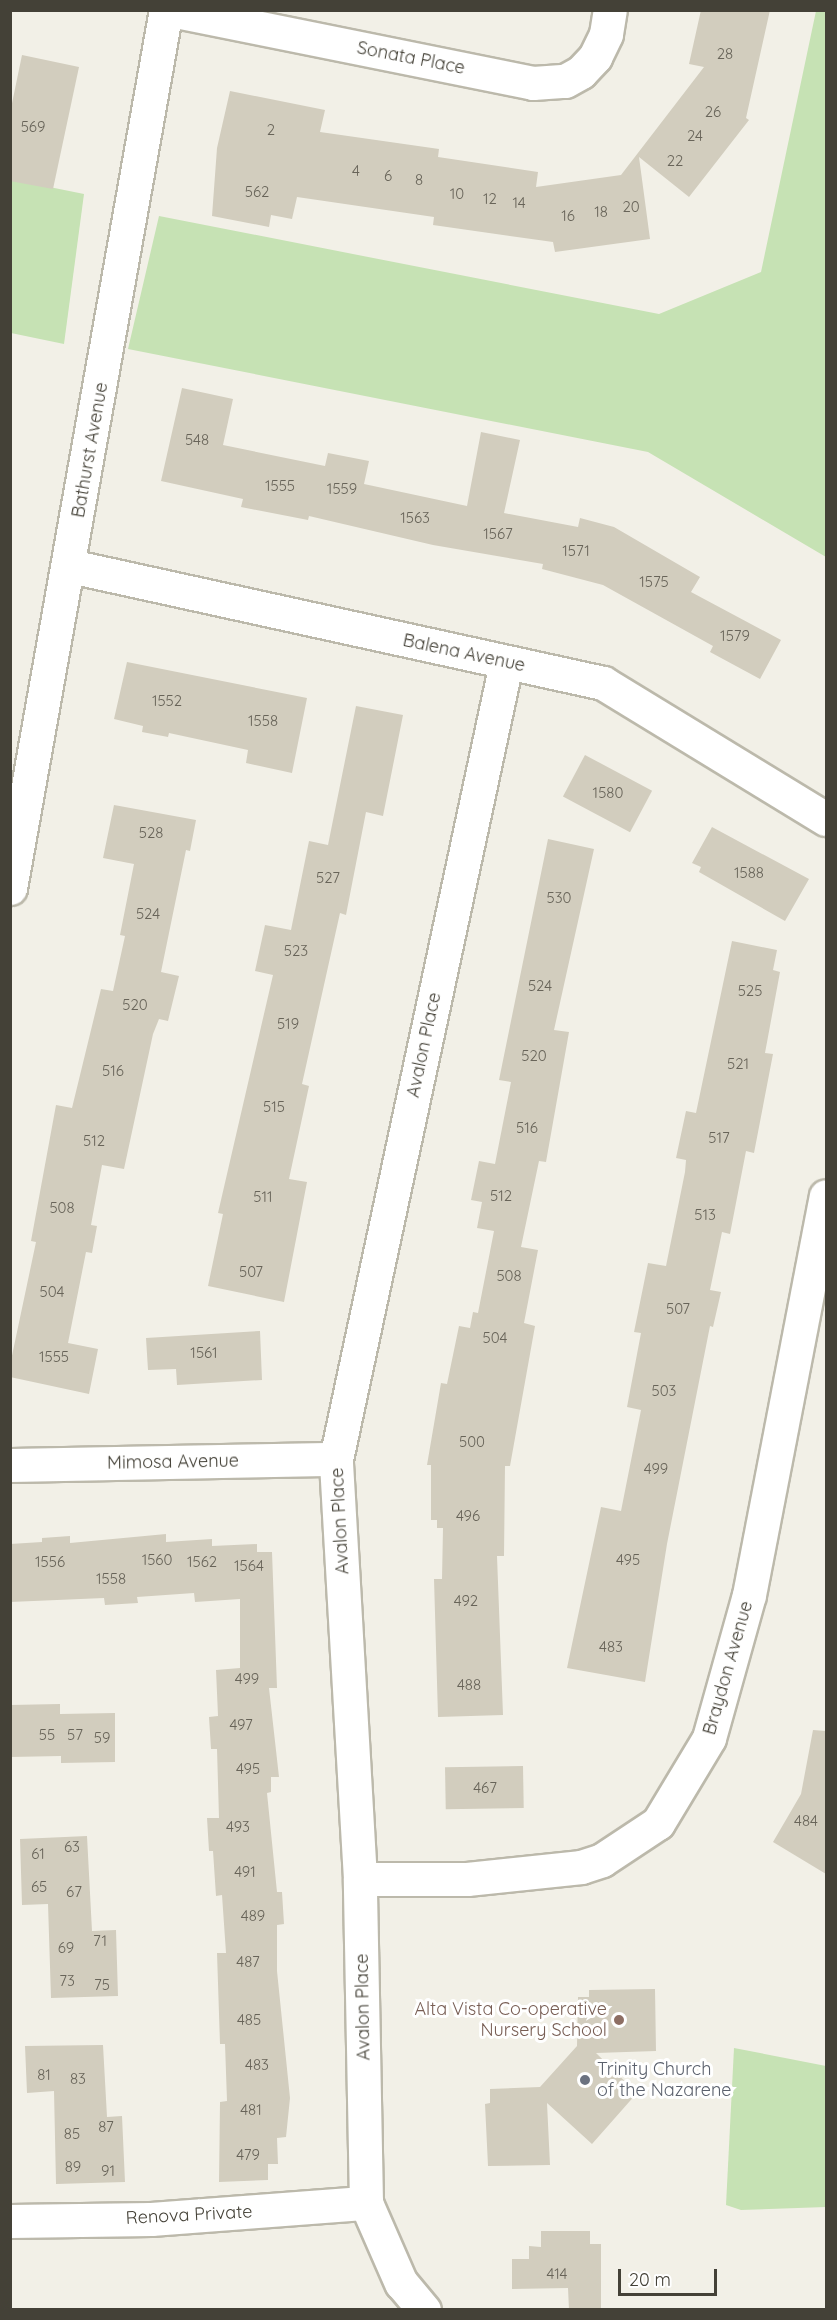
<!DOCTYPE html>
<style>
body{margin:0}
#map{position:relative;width:837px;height:2320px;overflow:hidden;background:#f2f0e7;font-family:Quicksand,sans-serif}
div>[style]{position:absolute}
.green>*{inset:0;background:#c6e2b4}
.building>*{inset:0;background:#d2cdbe;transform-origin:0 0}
.roads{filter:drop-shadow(2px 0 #bcb9ab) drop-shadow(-2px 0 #bcb9ab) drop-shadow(0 2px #bcb9ab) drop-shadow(0 -2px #bcb9ab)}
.minor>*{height:33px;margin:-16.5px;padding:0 16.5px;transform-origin:16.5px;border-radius:16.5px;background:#fff}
.dots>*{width:16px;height:16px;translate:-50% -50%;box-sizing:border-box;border:3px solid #fff;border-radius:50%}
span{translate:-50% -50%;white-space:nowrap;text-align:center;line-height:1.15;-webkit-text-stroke:6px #fff;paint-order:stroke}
.number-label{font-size:15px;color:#686459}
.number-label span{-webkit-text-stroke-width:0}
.street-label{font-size:18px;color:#444137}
.education-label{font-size:18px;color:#785e54}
.right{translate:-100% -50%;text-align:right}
.worship-label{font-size:18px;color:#5b616d}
.left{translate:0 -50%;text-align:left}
.frame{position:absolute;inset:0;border:12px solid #444137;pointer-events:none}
.scale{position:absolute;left:618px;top:2269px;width:99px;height:27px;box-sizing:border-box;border:3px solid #444137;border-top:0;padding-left:8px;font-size:18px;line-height:21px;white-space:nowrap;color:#444137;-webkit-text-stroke:4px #fff;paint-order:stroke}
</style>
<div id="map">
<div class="green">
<i style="clip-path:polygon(816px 11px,826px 11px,826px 557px,648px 452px,128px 349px,159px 216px,659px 314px,761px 272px)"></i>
<i style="clip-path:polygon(10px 179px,84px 194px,64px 344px,11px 333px)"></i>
<i style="clip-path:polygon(734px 2048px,826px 2066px,826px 2207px,741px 2210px,726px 2205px)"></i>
</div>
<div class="building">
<i style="clip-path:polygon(701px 10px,770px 10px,746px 118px,749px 120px,689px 197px,639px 157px,650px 239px,555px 252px,553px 242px,433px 225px,434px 217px,297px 197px,292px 219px,271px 215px,269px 227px,212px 216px,217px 148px,230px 91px,325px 110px,320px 132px,439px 149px,438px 157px,538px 172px,536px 187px,621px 175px,704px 67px,689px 64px)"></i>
<i style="clip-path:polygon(22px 55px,79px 67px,53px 189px,10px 181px,10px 113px)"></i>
<i style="clip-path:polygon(182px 388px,233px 399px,223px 445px,325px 466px,328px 453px,369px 461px,364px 484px,467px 506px,481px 432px,520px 440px,504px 513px,578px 527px,580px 518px,614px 527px,700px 577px,691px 592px,781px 640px,760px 679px,710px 652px,713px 646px,603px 585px,542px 569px,543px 564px,433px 545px,309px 516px,308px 520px,241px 507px,243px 499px,161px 481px)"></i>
<i style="clip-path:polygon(127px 662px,307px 698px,292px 773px,246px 763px,248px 750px,169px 733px,168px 737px,142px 732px,143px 726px,114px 719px)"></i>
<i style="clip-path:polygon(356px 706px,403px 715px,383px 816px,366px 812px,346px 915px,340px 913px,302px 1084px,309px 1086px,289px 1179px,307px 1182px,284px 1302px,208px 1286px,223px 1214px,218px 1213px,273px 975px,255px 971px,265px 925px,291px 930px,309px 841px,328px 845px)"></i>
<i style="left:585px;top:755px;width:76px;height:47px;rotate:28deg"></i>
<i style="clip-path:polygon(114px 805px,196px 820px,190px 851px,186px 850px,161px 972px,179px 976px,168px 1021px,159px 1019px,153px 1034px,124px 1169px,102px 1165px,91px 1225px,97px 1226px,92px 1253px,86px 1252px,68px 1343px,98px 1349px,89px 1394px,10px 1377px,10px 1365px,36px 1242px,31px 1241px,56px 1105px,72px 1108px,101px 989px,113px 991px,125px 936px,120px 935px,134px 864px,103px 858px)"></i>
<i style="clip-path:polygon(712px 827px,809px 879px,785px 921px,699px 872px,701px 867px,692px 863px)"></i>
<i style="clip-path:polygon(548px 839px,594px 849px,554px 1030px,569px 1032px,546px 1162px,539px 1161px,521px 1247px,538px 1250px,524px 1323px,535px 1326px,510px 1466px,505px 1466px,504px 1556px,497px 1556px,503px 1715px,438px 1717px,434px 1579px,442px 1579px,443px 1528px,437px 1528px,437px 1520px,431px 1520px,431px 1465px,427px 1465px,441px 1383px,447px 1384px,459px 1326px,470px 1328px,473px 1312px,478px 1313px,494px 1231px,477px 1228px,482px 1202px,471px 1200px,479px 1161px,495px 1164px,511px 1082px,499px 1080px)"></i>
<i style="clip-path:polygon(732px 941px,777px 950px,773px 970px,780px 972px,765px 1053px,773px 1054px,754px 1153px,746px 1151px,730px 1234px,722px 1232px,710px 1290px,721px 1292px,713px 1327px,710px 1326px,667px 1544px,645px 1682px,567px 1668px,601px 1507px,621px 1511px,641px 1410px,627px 1407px,641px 1333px,634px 1332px,648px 1263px,666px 1266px,685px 1172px,686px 1160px,676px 1158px,686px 1111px,696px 1113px)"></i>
<i style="clip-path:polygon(260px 1331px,262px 1380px,177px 1385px,176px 1369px,148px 1370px,146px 1338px)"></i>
<i style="clip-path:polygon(166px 1534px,166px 1542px,212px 1539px,212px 1546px,257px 1544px,257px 1552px,272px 1552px,277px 1688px,269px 1688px,279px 1777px,271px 1777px,271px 1792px,267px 1793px,277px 1892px,282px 1892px,284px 1924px,277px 1925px,277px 1971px,290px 2098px,286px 2137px,277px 2138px,278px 2164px,268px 2164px,268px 2180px,219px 2182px,220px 2102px,227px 2101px,225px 2044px,220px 2044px,217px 1953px,226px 1953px,222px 1895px,216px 1896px,213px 1851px,209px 1851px,207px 1818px,219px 1818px,217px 1749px,211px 1749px,209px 1717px,218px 1716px,216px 1670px,240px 1668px,240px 1599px,195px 1602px,194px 1593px,137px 1597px,138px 1603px,105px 1605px,104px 1598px,10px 1602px,10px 1544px,42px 1542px,42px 1538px,70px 1536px,70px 1543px)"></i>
<i style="clip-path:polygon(60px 1704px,60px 1714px,115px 1713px,115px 1762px,61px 1763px,61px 1756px,10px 1757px,10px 1705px)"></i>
<i style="clip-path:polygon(813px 1730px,826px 1731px,826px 1874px,773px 1842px,801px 1794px)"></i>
<i style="left:523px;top:1766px;width:42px;height:78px;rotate:89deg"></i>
<i style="clip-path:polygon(87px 1836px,92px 1931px,116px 1930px,118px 1996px,51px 1998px,48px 1904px,22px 1905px,20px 1839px)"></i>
<i style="clip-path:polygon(655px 1989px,656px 2051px,596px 2053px,637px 2093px,592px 2144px,547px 2103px,550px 2165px,488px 2166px,485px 2104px,490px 2103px,490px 2089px,540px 2087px,577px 2046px,578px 1997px,589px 1997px,589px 1990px)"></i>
<i style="clip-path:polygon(103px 2045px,107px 2117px,122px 2116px,125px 2182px,56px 2184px,54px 2091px,27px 2093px,25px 2046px)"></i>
<i style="clip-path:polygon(541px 2231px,590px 2231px,590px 2244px,601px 2244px,601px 2310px,569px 2310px,568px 2288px,512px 2289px,512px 2259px,529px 2259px,529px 2246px,541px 2247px)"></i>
</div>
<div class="roads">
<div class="minor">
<i style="left:171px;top:10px;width:369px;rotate:11.4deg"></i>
<i style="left:533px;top:83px;width:32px;rotate:-4deg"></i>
<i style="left:565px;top:81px;width:18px;rotate:-29deg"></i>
<i style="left:581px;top:72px;width:21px;rotate:-47deg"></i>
<i style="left:595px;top:57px;width:25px;rotate:-64deg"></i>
<i style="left:606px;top:34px;width:24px;rotate:-81deg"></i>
<i style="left:70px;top:566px;width:546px;rotate:12.38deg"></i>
<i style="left:603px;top:683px;width:261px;rotate:31.4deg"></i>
<i style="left:10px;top:888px;width:892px;rotate:-79.93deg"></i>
<i style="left:10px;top:1465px;width:326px;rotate:-1.1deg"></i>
<i style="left:360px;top:1879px;width:107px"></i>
<i style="left:467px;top:1879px;width:115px;rotate:-6deg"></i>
<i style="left:581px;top:1867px;width:22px;rotate:-18deg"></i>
<i style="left:602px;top:1860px;width:67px;rotate:-33.5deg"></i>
<i style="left:658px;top:1823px;width:99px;rotate:-59deg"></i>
<i style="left:709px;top:1738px;width:148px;rotate:-74.4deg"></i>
<i style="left:749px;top:1595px;width:406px;rotate:-79.1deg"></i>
<i style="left:10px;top:2221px;width:141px;rotate:-0.8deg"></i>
<i style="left:151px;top:2219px;width:216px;rotate:-4.3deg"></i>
<i style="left:424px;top:2310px;width:35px;rotate:-130deg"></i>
<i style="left:401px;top:2283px;width:87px;rotate:-113.6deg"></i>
<i style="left:366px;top:2203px;width:324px;rotate:-91.1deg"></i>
<i style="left:360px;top:1879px;width:421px;rotate:-93.3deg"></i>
<i style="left:336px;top:1459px;width:814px;rotate:-77.94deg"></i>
</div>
</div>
<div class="dots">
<i style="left:619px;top:2020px;background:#8d6e63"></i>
<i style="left:585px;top:2080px;background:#6b7280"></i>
</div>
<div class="number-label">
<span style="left:725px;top:54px">28</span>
<span style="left:713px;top:112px">26</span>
<span style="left:33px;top:127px">569</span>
<span style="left:271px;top:130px">2</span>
<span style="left:695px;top:136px">24</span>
<span style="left:675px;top:161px">22</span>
<span style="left:356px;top:171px">4</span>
<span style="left:388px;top:176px">6</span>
<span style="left:419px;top:180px">8</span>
<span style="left:257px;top:192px">562</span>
<span style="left:457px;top:194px">10</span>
<span style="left:490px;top:199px">12</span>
<span style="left:519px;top:203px">14</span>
<span style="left:631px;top:207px">20</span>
<span style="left:601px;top:212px">18</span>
<span style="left:568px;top:216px">16</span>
<span style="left:197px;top:440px">548</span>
<span style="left:280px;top:486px">1555</span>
<span style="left:342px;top:489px">1559</span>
<span style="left:415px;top:518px">1563</span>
<span style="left:498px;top:534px">1567</span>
<span style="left:576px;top:551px">1571</span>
<span style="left:654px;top:582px">1575</span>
<span style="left:735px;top:636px">1579</span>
<span style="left:167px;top:701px">1552</span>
<span style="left:263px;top:721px">1558</span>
<span style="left:608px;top:793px">1580</span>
<span style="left:151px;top:833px">528</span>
<span style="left:749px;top:873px">1588</span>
<span style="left:328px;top:878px">527</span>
<span style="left:559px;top:898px">530</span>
<span style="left:148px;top:914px">524</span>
<span style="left:296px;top:951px">523</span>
<span style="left:540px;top:986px">524</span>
<span style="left:750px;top:991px">525</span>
<span style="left:135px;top:1005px">520</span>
<span style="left:288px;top:1024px">519</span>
<span style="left:534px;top:1056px">520</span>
<span style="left:738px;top:1064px">521</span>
<span style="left:113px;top:1071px">516</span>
<span style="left:274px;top:1107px">515</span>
<span style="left:527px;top:1128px">516</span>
<span style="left:719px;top:1138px">517</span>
<span style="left:94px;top:1141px">512</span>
<span style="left:501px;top:1196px">512</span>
<span style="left:263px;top:1197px">511</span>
<span style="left:62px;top:1208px">508</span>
<span style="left:705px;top:1215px">513</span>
<span style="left:251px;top:1272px">507</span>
<span style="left:509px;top:1276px">508</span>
<span style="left:52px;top:1292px">504</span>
<span style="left:678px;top:1309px">507</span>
<span style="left:495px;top:1338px">504</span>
<span style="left:204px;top:1353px">1561</span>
<span style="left:54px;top:1357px">1555</span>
<span style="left:664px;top:1391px">503</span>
<span style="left:472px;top:1442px">500</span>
<span style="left:656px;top:1469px">499</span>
<span style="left:468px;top:1516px">496</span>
<span style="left:157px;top:1560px">1560</span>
<span style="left:628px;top:1560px">495</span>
<span style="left:50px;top:1562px">1556</span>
<span style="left:202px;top:1562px">1562</span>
<span style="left:249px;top:1566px">1564</span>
<span style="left:111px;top:1579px">1558</span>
<span style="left:466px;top:1601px">492</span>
<span style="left:611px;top:1647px">483</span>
<span style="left:247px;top:1679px">499</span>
<span style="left:469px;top:1685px">488</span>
<span style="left:241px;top:1725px">497</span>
<span style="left:47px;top:1735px">55</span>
<span style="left:75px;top:1735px">57</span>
<span style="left:102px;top:1738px">59</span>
<span style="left:248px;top:1769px">495</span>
<span style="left:485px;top:1788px">467</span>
<span style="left:806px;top:1821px">484</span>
<span style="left:238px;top:1827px">493</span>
<span style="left:72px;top:1847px">63</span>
<span style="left:38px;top:1854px">61</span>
<span style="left:245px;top:1872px">491</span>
<span style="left:39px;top:1887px">65</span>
<span style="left:74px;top:1892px">67</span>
<span style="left:253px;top:1916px">489</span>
<span style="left:100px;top:1941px">71</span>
<span style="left:66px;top:1948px">69</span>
<span style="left:248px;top:1962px">487</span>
<span style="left:67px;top:1981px">73</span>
<span style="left:102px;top:1985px">75</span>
<span style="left:249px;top:2020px">485</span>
<span style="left:257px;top:2065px">483</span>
<span style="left:44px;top:2075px">81</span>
<span style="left:78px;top:2079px">83</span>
<span style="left:251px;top:2110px">481</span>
<span style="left:106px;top:2127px">87</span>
<span style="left:72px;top:2134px">85</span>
<span style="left:248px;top:2155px">479</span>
<span style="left:73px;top:2167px">89</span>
<span style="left:108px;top:2171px">91</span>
<span style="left:557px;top:2274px">414</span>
</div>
<div class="street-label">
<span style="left:411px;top:58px;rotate:11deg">Sonata Place</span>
<span style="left:90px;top:450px;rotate:-80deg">Bathurst Avenue</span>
<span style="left:464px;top:653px;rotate:12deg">Balena Avenue</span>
<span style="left:424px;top:1045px;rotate:-78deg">Avalon Place</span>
<span style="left:173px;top:1462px;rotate:-1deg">Mimosa Avenue</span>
<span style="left:340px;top:1521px;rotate:-93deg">Avalon Place</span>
<span style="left:728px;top:1668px;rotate:-74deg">Braydon Avenue</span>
<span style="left:363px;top:2007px;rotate:-91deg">Avalon Place</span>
<span style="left:189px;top:2215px;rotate:-3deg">Renova Private</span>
</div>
<div class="education-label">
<span class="right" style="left:607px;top:2020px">Alta Vista Co-operative<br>Nursery School</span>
</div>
<div class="worship-label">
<span class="left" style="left:597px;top:2080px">Trinity Church<br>of the Nazarene</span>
</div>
<div class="frame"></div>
<div class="scale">20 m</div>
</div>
